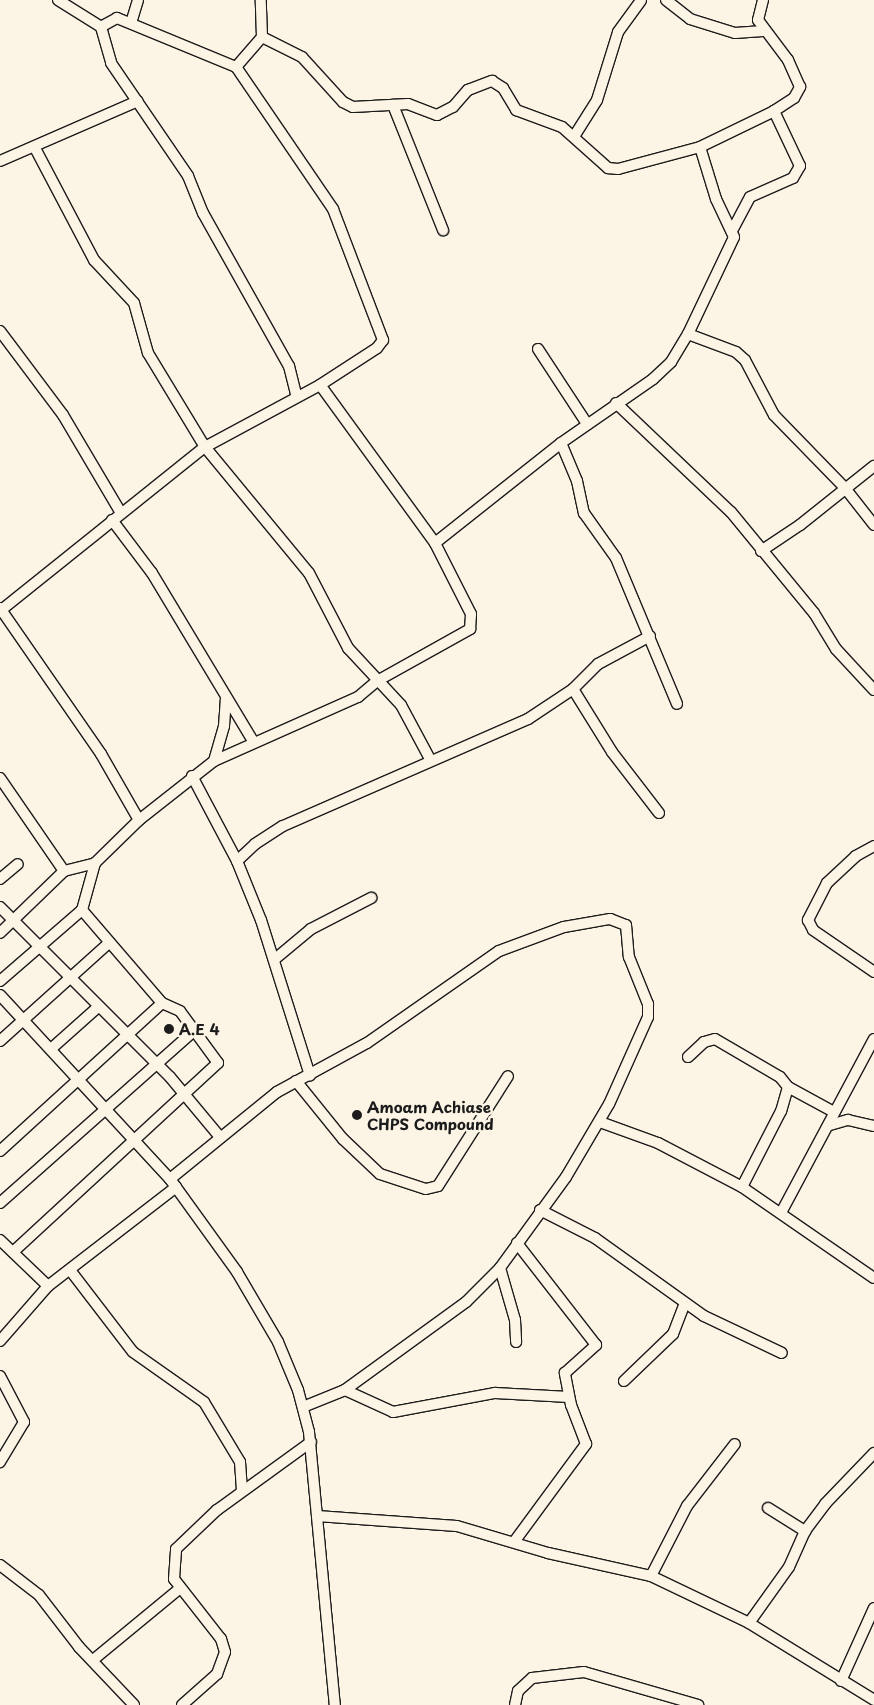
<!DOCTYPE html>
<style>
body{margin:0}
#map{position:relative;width:874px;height:1705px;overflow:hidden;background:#fcf5e5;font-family:"Playpen Sans",sans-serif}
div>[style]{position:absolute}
.roads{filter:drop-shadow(1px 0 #1c1c1c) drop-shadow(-1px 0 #1c1c1c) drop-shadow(0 1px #1c1c1c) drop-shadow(0 -1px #1c1c1c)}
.minor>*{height:10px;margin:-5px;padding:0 5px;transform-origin:5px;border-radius:5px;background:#fcf5e5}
.dots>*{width:14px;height:14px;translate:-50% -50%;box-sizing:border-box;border:2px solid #fcf5e5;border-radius:50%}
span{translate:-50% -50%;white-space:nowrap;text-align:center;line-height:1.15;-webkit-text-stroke:5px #fcf5e5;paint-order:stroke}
.poi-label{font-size:15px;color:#1c1c1c;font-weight:700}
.left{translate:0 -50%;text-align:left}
</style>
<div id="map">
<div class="roads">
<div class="minor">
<i style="left:58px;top:0;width:51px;rotate:32.1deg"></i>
<i style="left:666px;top:0;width:31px;rotate:38deg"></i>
<i style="left:690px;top:19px;width:47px;rotate:17.3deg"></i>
<i style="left:735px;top:33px;width:28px;rotate:-4deg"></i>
<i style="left:131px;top:23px;width:24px;rotate:-73deg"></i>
<i style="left:262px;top:37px;width:45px;rotate:26.6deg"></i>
<i style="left:302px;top:57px;width:61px;rotate:47.7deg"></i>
<i style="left:343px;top:102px;width:11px;rotate:27deg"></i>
<i style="left:353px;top:107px;width:55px;rotate:-3.1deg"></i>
<i style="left:408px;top:104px;width:31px;rotate:21deg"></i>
<i style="left:437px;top:115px;width:18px;rotate:-27deg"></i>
<i style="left:453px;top:107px;width:23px;rotate:-49deg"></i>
<i style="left:468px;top:90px;width:26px;rotate:-21deg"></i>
<i style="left:492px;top:81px;width:13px;rotate:32deg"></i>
<i style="left:503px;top:88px;width:26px;rotate:59deg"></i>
<i style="left:516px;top:110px;width:49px;rotate:20.3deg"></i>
<i style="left:562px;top:127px;width:62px;rotate:41.7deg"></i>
<i style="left:608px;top:168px;width:10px;rotate:6deg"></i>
<i style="left:618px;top:169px;width:85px;rotate:-15deg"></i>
<i style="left:236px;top:67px;width:40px;rotate:-49deg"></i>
<i style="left:262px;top:37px;width:37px;rotate:-92deg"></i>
<i style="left:393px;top:105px;width:135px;rotate:68.2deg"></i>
<i style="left:575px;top:135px;width:41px;rotate:-57.8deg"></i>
<i style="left:597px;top:100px;width:71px;rotate:-72.8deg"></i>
<i style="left:618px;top:32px;width:39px;rotate:-54deg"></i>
<i style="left:35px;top:148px;width:127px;rotate:62.2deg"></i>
<i style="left:94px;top:260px;width:59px;rotate:47.1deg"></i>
<i style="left:134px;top:303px;width:52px;rotate:74.4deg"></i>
<i style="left:148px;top:353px;width:110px;rotate:58.8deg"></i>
<i style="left:205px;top:447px;width:163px;rotate:50.5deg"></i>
<i style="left:309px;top:573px;width:85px;rotate:62.5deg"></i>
<i style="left:348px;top:648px;width:78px;rotate:47.1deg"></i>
<i style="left:401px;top:705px;width:61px;rotate:61.8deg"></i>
<i style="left:0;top:161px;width:150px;rotate:-23.5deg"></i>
<i style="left:733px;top:229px;width:36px;rotate:-62deg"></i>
<i style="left:750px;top:197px;width:47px;rotate:-23.8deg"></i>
<i style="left:793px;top:178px;width:14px;rotate:-60deg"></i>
<i style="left:800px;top:166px;width:61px;rotate:-115.3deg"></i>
<i style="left:0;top:331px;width:105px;rotate:53.1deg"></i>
<i style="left:63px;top:415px;width:114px;rotate:59.4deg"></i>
<i style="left:688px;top:334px;width:51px;rotate:20.6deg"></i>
<i style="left:736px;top:352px;width:12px;rotate:42deg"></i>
<i style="left:745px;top:360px;width:62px;rotate:62.2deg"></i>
<i style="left:774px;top:415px;width:102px;rotate:45.8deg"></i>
<i style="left:845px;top:488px;width:47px;rotate:51.9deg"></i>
<i style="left:538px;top:349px;width:90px;rotate:56.8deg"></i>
<i style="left:616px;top:403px;width:158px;rotate:43.5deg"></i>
<i style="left:731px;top:512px;width:131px;rotate:50.6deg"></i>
<i style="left:814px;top:613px;width:42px;rotate:58.6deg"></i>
<i style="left:836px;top:649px;width:56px;rotate:47.2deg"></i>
<i style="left:561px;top:443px;width:41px;rotate:67.2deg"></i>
<i style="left:577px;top:481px;width:33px;rotate:78deg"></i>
<i style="left:584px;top:513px;width:55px;rotate:54.6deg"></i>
<i style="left:616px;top:558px;width:158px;rotate:67.3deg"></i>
<i style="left:112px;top:520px;width:66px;rotate:53deg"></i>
<i style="left:152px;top:573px;width:196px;rotate:59deg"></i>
<i style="left:435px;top:543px;width:161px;rotate:-38.4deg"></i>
<i style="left:561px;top:443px;width:112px;rotate:-34.8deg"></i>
<i style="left:653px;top:379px;width:25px;rotate:-43deg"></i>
<i style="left:671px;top:362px;width:33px;rotate:-59deg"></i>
<i style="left:688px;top:334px;width:107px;rotate:-64.6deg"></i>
<i style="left:734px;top:237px;width:42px;rotate:-115.3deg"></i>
<i style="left:716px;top:199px;width:54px;rotate:-107.1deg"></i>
<i style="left:700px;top:147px;width:82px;rotate:-25.9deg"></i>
<i style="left:774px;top:111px;width:24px;rotate:-33deg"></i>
<i style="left:794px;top:98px;width:13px;rotate:-61deg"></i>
<i style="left:800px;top:87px;width:30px;rotate:-114deg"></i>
<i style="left:788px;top:60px;width:50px;rotate:-126.9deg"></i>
<i style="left:758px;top:20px;width:21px;rotate:-76deg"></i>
<i style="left:761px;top:551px;width:47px;rotate:-33.7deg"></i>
<i style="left:800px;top:525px;width:95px;rotate:-38.6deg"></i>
<i style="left:0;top:608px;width:178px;rotate:55.3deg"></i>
<i style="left:101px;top:754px;width:76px;rotate:60.1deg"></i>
<i style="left:0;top:611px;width:263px;rotate:-38.7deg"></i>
<i style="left:205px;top:447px;width:131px;rotate:-28.3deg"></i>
<i style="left:320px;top:385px;width:68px;rotate:-33deg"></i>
<i style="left:377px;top:348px;width:10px;rotate:-53deg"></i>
<i style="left:383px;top:340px;width:140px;rotate:-110.9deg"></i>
<i style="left:333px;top:209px;width:172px;rotate:-124.3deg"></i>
<i style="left:236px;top:67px;width:129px;rotate:-157.6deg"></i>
<i style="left:117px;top:18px;width:18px;rotate:151deg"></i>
<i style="left:101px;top:27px;width:37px;rotate:74deg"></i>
<i style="left:111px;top:63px;width:137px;rotate:55.7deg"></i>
<i style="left:188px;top:176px;width:40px;rotate:68deg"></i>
<i style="left:203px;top:213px;width:176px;rotate:60.7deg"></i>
<i style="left:289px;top:366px;width:30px;rotate:76deg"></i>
<i style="left:573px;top:689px;width:74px;rotate:58.2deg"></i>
<i style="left:612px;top:752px;width:77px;rotate:52.4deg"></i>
<i style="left:214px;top:761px;width:36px;rotate:-74deg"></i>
<i style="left:224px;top:726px;width:28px;rotate:-86deg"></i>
<i style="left:192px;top:776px;width:96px;rotate:62.1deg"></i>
<i style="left:237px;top:861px;width:64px;rotate:67.9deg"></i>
<i style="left:261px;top:920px;width:163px;rotate:72.5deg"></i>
<i style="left:0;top:778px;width:113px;rotate:55.5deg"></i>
<i style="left:874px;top:846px;width:21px;rotate:151deg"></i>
<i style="left:856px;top:856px;width:40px;rotate:137deg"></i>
<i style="left:827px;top:883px;width:42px;rotate:117.2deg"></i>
<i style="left:808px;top:920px;width:11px;rotate:63deg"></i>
<i style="left:813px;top:930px;width:74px;rotate:34.5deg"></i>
<i style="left:237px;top:861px;width:25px;rotate:-43deg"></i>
<i style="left:255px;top:844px;width:33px;rotate:-33deg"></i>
<i style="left:283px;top:826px;width:267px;rotate:-23.6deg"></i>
<i style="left:528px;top:719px;width:54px;rotate:-33.7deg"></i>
<i style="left:573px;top:689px;width:35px;rotate:-45deg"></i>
<i style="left:598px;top:664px;width:59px;rotate:-28.3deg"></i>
<i style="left:0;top:879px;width:23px;rotate:-40deg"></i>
<i style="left:0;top:907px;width:240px;rotate:45deg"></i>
<i style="left:170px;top:1077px;width:78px;rotate:50.2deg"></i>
<i style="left:0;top:933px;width:89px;rotate:-44.1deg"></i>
<i style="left:64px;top:871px;width:32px;rotate:-14deg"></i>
<i style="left:95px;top:863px;width:62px;rotate:-44.3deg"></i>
<i style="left:139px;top:820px;width:95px;rotate:-38.2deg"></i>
<i style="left:214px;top:761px;width:158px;rotate:-24deg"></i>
<i style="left:358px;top:697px;width:25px;rotate:-40deg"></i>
<i style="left:377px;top:681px;width:107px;rotate:-29.2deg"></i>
<i style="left:470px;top:629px;width:15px;rotate:-86deg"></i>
<i style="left:471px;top:614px;width:80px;rotate:-116.9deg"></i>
<i style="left:435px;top:543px;width:195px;rotate:-126deg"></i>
<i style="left:275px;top:959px;width:47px;rotate:-39.8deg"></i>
<i style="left:311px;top:929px;width:68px;rotate:-27.3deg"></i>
<i style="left:0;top:981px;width:108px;rotate:-40.9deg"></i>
<i style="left:0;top:995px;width:251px;rotate:47.3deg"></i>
<i style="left:170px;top:1179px;width:115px;rotate:54.2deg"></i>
<i style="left:237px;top:1272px;width:81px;rotate:59.6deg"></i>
<i style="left:278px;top:1342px;width:52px;rotate:67.4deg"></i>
<i style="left:298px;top:1390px;width:43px;rotate:75.3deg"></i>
<i style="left:309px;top:1432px;width:274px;rotate:84.6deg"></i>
<i style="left:0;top:1041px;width:147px;rotate:-42deg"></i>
<i style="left:52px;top:1048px;width:62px;rotate:-41.7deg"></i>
<i style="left:688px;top:1057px;width:22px;rotate:-43deg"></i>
<i style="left:704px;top:1042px;width:11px;rotate:-15deg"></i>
<i style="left:715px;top:1039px;width:75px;rotate:30.3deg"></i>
<i style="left:780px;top:1077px;width:13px;rotate:51deg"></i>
<i style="left:788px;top:1087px;width:25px;rotate:106deg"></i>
<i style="left:781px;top:1111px;width:85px;rotate:117.2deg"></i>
<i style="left:296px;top:1081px;width:75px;rotate:51deg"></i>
<i style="left:343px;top:1139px;width:51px;rotate:43.4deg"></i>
<i style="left:380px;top:1174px;width:48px;rotate:18.1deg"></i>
<i style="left:426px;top:1189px;width:12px;rotate:-14deg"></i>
<i style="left:438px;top:1186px;width:130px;rotate:-57.5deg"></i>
<i style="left:788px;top:1087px;width:52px;rotate:28.5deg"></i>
<i style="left:600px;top:1122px;width:62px;rotate:19.9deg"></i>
<i style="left:658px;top:1143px;width:95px;rotate:27.6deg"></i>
<i style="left:742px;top:1187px;width:160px;rotate:34.6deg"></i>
<i style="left:830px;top:1125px;width:19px;rotate:-16deg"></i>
<i style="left:848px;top:1120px;width:27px;rotate:13deg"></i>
<i style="left:0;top:1151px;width:219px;rotate:-42.4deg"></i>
<i style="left:170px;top:1179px;width:138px;rotate:-39.1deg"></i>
<i style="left:277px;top:1092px;width:102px;rotate:-28.6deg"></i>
<i style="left:367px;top:1043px;width:161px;rotate:-34.9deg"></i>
<i style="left:499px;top:951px;width:69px;rotate:-20.3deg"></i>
<i style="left:564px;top:927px;width:47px;rotate:-9.9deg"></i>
<i style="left:610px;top:919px;width:17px;rotate:21deg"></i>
<i style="left:626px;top:925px;width:32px;rotate:85deg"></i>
<i style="left:629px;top:957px;width:51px;rotate:68deg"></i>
<i style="left:648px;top:1004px;width:13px;rotate:90deg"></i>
<i style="left:648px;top:1017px;width:95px;rotate:114.1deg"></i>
<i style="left:609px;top:1104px;width:85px;rotate:120.5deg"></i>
<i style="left:566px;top:1177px;width:112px;rotate:126deg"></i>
<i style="left:500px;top:1268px;width:48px;rotate:135deg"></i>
<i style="left:466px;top:1302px;width:150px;rotate:144deg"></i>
<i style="left:345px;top:1390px;width:45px;rotate:158deg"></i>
<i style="left:0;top:1203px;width:261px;rotate:-41.6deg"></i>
<i style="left:540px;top:1210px;width:62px;rotate:27deg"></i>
<i style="left:595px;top:1238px;width:134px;rotate:35.6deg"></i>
<i style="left:704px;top:1316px;width:86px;rotate:25.4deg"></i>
<i style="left:782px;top:1211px;width:195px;rotate:-61.9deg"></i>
<i style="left:0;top:1240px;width:66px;rotate:43.8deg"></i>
<i style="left:13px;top:1252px;width:279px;rotate:-42.7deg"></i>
<i style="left:218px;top:1063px;width:64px;rotate:-126.2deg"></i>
<i style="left:180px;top:1011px;width:20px;rotate:-156deg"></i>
<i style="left:162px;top:1003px;width:123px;rotate:-130.7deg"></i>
<i style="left:82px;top:910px;width:49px;rotate:-74.5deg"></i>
<i style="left:500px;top:1268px;width:54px;rotate:73.9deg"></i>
<i style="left:515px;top:1320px;width:22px;rotate:87deg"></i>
<i style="left:70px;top:1270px;width:103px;rotate:52.5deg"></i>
<i style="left:133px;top:1352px;width:87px;rotate:35.2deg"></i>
<i style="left:204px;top:1402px;width:70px;rotate:59deg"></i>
<i style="left:240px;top:1462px;width:29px;rotate:86deg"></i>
<i style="left:0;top:1341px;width:73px;rotate:-48.9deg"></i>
<i style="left:48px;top:1286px;width:162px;rotate:-37.7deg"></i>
<i style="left:0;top:1376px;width:52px;rotate:62.4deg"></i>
<i style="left:24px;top:1422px;width:47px;rotate:121deg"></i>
<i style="left:624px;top:1381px;width:68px;rotate:-43.8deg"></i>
<i style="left:673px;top:1334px;width:33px;rotate:-69deg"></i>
<i style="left:345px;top:1390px;width:53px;rotate:24.6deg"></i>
<i style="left:393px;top:1412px;width:104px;rotate:-10.6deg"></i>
<i style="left:495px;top:1393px;width:74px;rotate:3.1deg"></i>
<i style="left:768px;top:1508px;width:44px;rotate:31.9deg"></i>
<i style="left:317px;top:1516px;width:140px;rotate:4.1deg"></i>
<i style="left:457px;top:1526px;width:95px;rotate:16.5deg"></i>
<i style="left:548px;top:1553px;width:106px;rotate:12.6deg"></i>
<i style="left:651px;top:1576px;width:109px;rotate:25.6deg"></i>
<i style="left:749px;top:1623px;width:147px;rotate:31.6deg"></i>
<i style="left:514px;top:1542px;width:122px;rotate:-53.7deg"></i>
<i style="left:586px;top:1444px;width:42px;rotate:-111deg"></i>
<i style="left:571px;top:1405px;width:33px;rotate:-101deg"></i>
<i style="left:565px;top:1373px;width:42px;rotate:-42.1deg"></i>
<i style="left:596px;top:1345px;width:129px;rotate:-127.8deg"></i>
<i style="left:0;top:1565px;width:49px;rotate:37.6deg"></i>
<i style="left:39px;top:1595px;width:66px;rotate:52.4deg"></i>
<i style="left:79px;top:1647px;width:80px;rotate:46.5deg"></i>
<i style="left:651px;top:1576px;width:79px;rotate:-62.8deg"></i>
<i style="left:687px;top:1506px;width:78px;rotate:-52.3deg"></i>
<i style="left:749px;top:1623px;width:69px;rotate:-54.5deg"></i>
<i style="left:789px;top:1567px;width:39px;rotate:-66deg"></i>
<i style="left:805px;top:1531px;width:34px;rotate:-53deg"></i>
<i style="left:825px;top:1504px;width:71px;rotate:-46.1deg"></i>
<i style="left:93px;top:1660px;width:112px;rotate:-39.5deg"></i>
<i style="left:841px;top:1681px;width:80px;rotate:-65.7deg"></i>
<i style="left:182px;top:1705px;width:47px;rotate:-41.5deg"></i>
<i style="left:217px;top:1674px;width:23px;rotate:-70deg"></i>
<i style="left:225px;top:1652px;width:14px;rotate:-107deg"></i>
<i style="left:221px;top:1639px;width:76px;rotate:-128.1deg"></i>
<i style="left:174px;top:1579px;width:30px;rotate:-86deg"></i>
<i style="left:176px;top:1549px;width:57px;rotate:-43.6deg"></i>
<i style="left:217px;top:1510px;width:116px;rotate:-35.9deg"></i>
<i style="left:515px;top:1705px;width:14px;rotate:-78deg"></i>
<i style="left:518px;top:1691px;width:19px;rotate:-43deg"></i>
<i style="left:532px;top:1678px;width:52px;rotate:-6.6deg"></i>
<i style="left:584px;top:1672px;width:119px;rotate:16.1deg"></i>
</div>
</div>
<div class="dots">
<i style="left:169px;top:1029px;background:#1c1c1c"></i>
<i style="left:357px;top:1115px;background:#1c1c1c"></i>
</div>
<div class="poi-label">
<span class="left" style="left:179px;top:1029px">A.E 4</span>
<span class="left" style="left:367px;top:1115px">Amoam Achiase<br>CHPS Compound</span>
</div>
</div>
